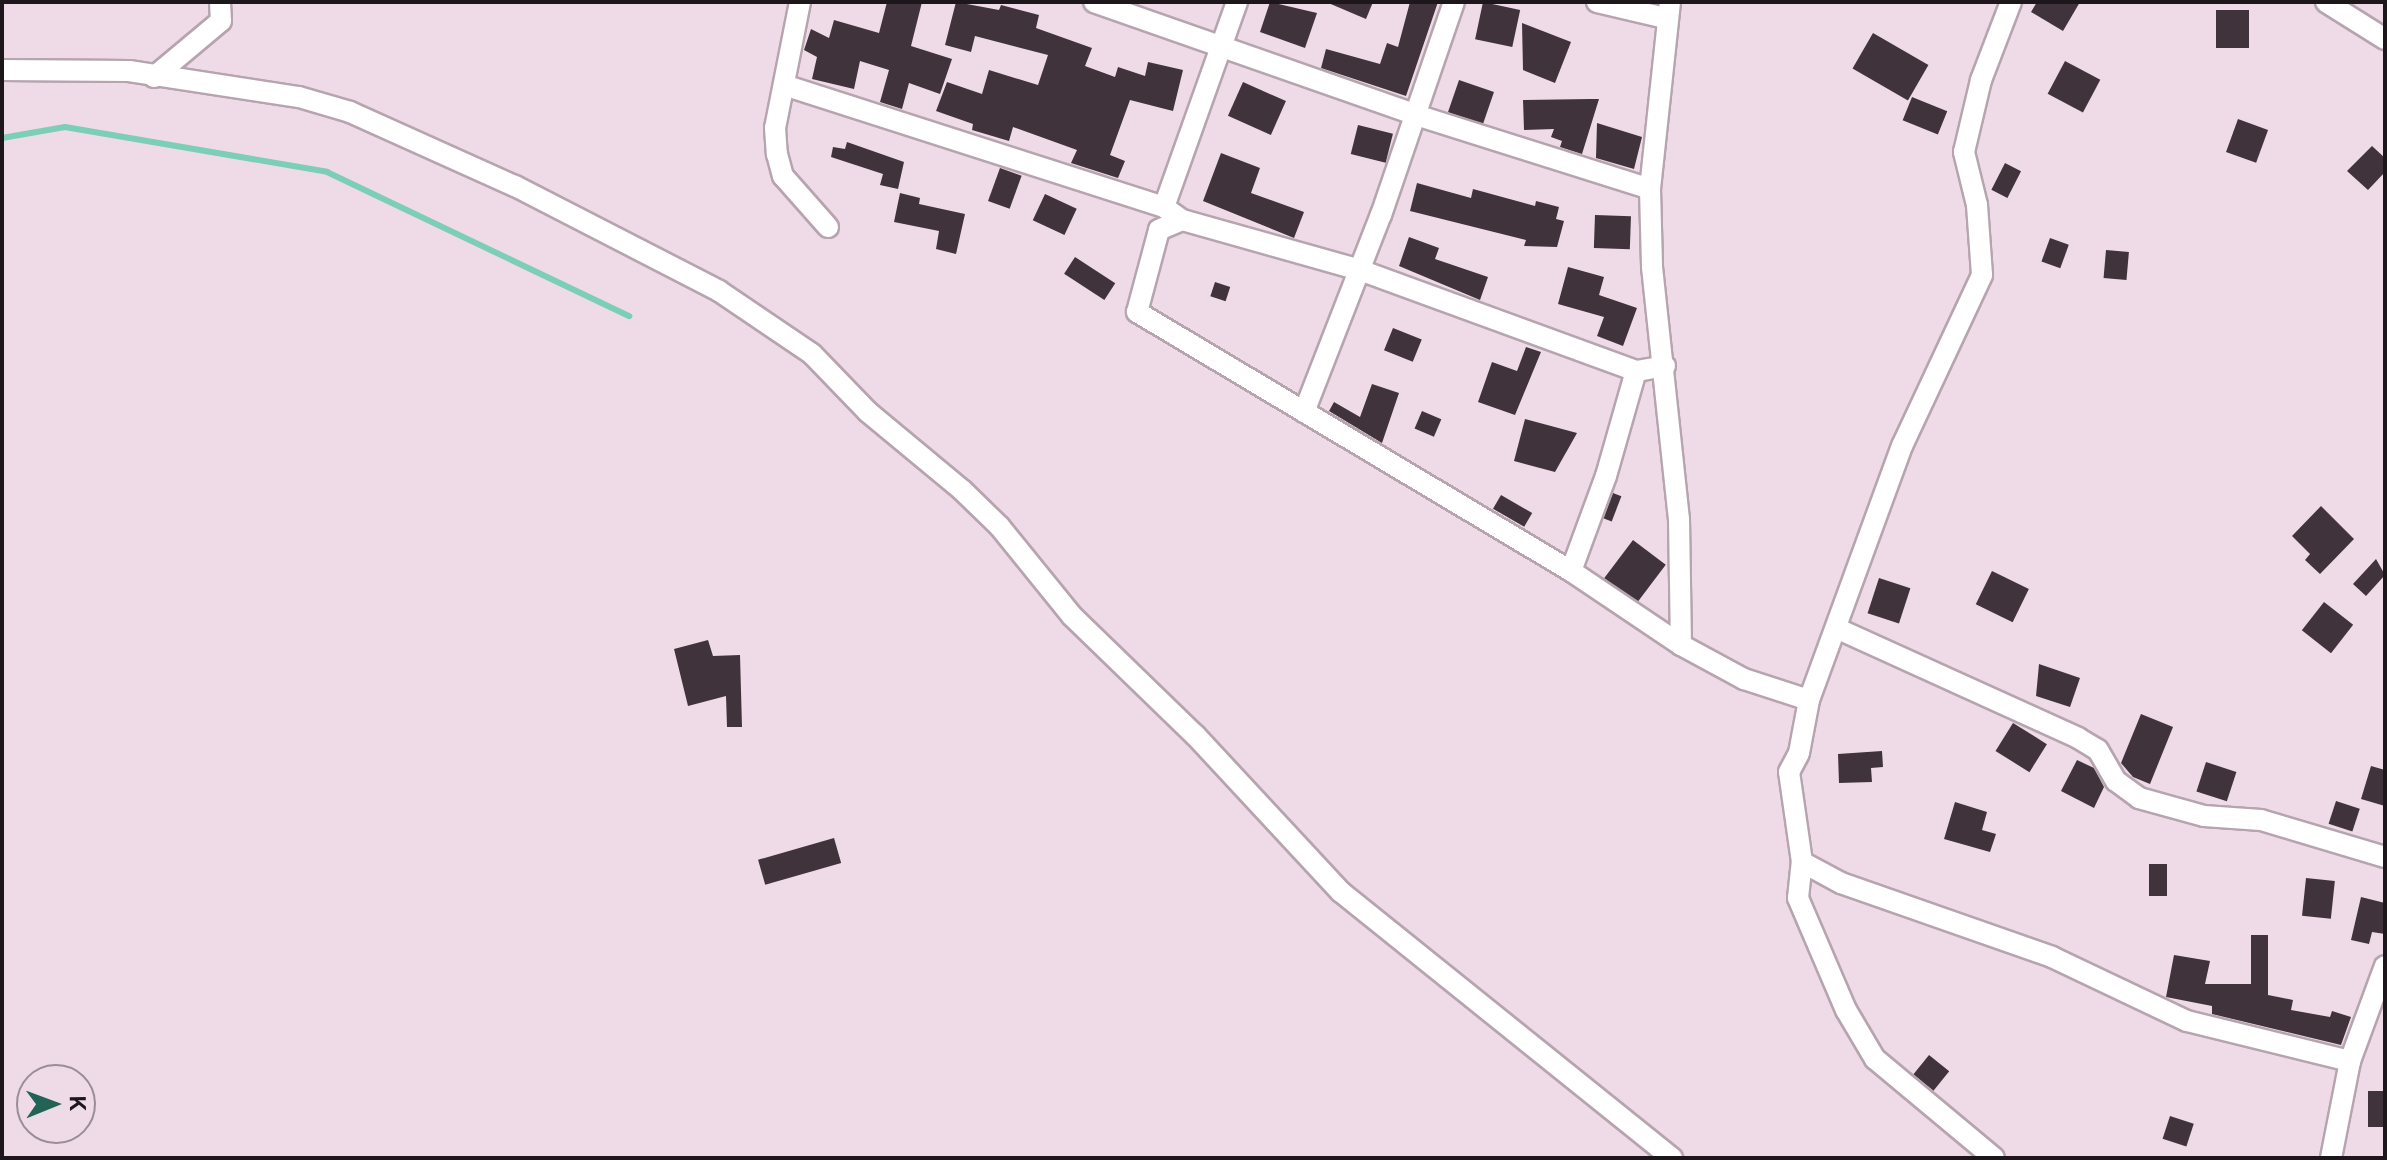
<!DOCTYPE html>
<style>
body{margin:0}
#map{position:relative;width:2387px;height:1160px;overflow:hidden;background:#eedbe7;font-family:Inter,sans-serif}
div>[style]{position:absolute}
.stream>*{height:6px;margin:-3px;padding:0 3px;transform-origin:3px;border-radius:3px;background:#7cceb7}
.building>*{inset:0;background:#41333c;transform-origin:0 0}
.roads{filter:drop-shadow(2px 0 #b6a4af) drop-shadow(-2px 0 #b6a4af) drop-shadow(0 2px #b6a4af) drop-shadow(0 -2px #b6a4af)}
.street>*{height:20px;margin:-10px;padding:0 10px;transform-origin:10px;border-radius:10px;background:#fff}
span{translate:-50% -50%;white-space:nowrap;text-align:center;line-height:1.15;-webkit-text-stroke:8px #eedbe7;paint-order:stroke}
.frame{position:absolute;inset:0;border:4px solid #1d171b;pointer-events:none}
.north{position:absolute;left:16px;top:1064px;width:80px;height:80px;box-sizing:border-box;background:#eedbe7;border:2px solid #9a8d95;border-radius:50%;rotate:89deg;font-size:22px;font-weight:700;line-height:32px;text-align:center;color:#1d171b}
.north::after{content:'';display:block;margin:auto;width:28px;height:36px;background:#216455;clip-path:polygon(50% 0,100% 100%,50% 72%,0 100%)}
</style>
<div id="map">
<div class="stream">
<i style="left:2px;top:138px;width:64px;rotate:-9.9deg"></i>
<i style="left:65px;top:127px;width:266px;rotate:9.7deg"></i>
<i style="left:327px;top:172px;width:335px;rotate:25.5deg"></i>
</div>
<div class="building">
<i style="clip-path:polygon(887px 2px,922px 2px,911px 46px,952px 59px,940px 94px,909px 83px,902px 109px,880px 102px,889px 70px,860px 61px,854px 89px,812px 79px,817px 57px,804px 50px,811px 29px,829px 38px,834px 20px,879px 33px)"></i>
<i style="clip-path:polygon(956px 2px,999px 10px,1001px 5px,1039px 15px,1036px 28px,1092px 48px,1085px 66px,1115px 77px,1118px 67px,1145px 76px,1148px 62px,1183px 70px,1173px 111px,1130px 100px,1110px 155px,1125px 161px,1118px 178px,1071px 163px,1077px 150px,1013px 127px,1009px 141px,972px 130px,973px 124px,936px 111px,947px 82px,982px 94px,989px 70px,1038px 85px,1048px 55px,975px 36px,971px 52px,945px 45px)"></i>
<i style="clip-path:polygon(1270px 2px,1317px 13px,1305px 48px,1260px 32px)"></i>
<i style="clip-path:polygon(1326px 2px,1373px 2px,1366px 19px)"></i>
<i style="clip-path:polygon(1410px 2px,1438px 2px,1406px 96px,1321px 68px,1326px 49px,1380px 64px,1387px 43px,1398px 47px)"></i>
<i style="left:1483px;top:2px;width:38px;height:38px;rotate:12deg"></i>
<i style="clip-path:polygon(2037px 2px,2080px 2px,2063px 31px,2031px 12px)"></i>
<i style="left:2216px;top:10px;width:33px;height:38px"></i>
<i style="clip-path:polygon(1522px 23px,1571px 42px,1555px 83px,1523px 70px)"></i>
<i style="left:1873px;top:33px;width:64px;height:41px;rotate:30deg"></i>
<i style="left:2065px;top:61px;width:40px;height:37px;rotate:28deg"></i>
<i style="left:1459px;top:80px;width:37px;height:34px;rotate:19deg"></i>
<i style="left:1243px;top:82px;width:47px;height:37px;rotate:24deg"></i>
<i style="left:1912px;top:97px;width:38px;height:25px;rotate:22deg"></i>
<i style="clip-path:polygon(1590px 99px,1599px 99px,1582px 154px,1560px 147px,1562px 141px,1551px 137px,1554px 129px,1524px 130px,1523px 100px)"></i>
<i style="left:2238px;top:119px;width:32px;height:35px;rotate:20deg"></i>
<i style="clip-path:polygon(1597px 123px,1642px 137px,1634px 169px,1596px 158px)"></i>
<i style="left:1358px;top:125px;width:36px;height:30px;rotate:14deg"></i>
<i style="clip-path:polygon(847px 142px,904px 162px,898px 189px,880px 185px,883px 174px,831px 157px,833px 147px,845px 149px)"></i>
<i style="clip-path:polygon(2372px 146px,2385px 158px,2385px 172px,2368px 190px,2347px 171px)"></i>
<i style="clip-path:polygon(1221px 153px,1260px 168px,1251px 193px,1304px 212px,1294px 238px,1203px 201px)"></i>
<i style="left:2005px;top:163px;width:18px;height:30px;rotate:27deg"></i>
<i style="left:1000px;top:168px;width:23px;height:35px;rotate:20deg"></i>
<i style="clip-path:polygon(1417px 183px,1471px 198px,1473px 189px,1535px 206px,1536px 201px,1559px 207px,1556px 219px,1564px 221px,1557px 247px,1524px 246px,1526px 240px,1410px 211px)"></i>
<i style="clip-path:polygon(900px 193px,920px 198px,919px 204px,965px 214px,956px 254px,936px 249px,939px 231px,894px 222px)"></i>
<i style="left:1045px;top:194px;width:35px;height:29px;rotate:25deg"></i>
<i style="left:1595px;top:215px;width:36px;height:33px;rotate:2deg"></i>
<i style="clip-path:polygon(1409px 237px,1439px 248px,1435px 259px,1488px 277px,1480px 300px,1399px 266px)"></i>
<i style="left:2050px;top:238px;width:20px;height:25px;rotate:20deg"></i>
<i style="left:2106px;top:250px;width:23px;height:28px;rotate:5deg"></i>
<i style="left:1075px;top:257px;width:48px;height:20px;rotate:33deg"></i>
<i style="clip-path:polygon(1568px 267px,1604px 277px,1599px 295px,1637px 308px,1623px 346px,1597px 336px,1604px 317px,1558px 304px)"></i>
<i style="left:1215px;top:282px;width:16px;height:15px;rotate:18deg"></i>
<i style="left:1393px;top:328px;width:31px;height:24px;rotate:22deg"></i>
<i style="clip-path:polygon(1526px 347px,1541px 352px,1515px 415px,1478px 402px,1492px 362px,1517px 371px)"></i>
<i style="clip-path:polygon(1372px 384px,1399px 393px,1382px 443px,1329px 411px,1334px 402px,1360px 417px)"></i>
<i style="left:1422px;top:411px;width:21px;height:19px;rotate:23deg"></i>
<i style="clip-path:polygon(1525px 419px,1577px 433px,1555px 472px,1514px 461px)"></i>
<i style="left:1613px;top:493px;width:9px;height:27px;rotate:21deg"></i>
<i style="left:1501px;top:495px;width:36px;height:16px;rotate:30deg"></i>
<i style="clip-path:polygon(2321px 506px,2354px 539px,2320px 574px,2305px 560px,2310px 554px,2292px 536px)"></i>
<i style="left:1633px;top:540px;width:41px;height:48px;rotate:37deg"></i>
<i style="clip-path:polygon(2376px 559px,2385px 575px,2366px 596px,2353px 584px)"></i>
<i style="left:1992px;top:571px;width:41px;height:37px;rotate:26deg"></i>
<i style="left:1879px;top:578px;width:33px;height:37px;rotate:18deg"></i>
<i style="left:2324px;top:602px;width:37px;height:36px;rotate:38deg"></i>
<i style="clip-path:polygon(708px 640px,713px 656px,740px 655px,742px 727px,727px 727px,726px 696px,688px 706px,674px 649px)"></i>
<i style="clip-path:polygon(2039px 664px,2080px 678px,2070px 707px,2036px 696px)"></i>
<i style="clip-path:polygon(2141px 714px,2173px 727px,2150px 784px,2133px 777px,2121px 763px)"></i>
<i style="left:2013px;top:723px;width:40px;height:33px;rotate:32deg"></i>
<i style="clip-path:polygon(1882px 751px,1883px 767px,1871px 768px,1872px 782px,1839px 783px,1838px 754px)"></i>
<i style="clip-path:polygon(2077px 760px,2094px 768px,2104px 787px,2094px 808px,2061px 791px)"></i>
<i style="left:2206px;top:762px;width:32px;height:31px;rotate:18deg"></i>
<i style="clip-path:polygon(2371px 766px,2385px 770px,2385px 806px,2361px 799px)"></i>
<i style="left:2336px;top:801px;width:25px;height:24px;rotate:18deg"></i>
<i style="clip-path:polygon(1955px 802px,1987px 812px,1982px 830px,1996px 834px,1990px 852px,1944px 839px)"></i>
<i style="left:834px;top:838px;width:26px;height:79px;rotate:74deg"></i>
<i style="left:2149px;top:864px;width:18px;height:32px"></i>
<i style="left:2306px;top:878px;width:29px;height:38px;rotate:6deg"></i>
<i style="clip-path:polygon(2361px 897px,2385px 903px,2385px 934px,2372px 932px,2369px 944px,2351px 940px)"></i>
<i style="clip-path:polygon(2251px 935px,2268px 935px,2268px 995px,2293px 1000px,2291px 1010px,2330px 1017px,2332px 1011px,2351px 1017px,2341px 1045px,2212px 1014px,2212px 1006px,2166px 997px,2174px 955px,2210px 961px,2205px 984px,2251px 984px)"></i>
<i style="left:1929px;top:1055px;width:26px;height:25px;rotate:39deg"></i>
<i style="left:2368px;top:1091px;width:17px;height:36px"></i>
<i style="left:2170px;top:1116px;width:25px;height:24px;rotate:18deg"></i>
</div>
<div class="roads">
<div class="street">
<i style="left:800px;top:2px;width:128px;rotate:101.2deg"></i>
<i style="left:775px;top:128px;width:26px;rotate:86deg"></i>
<i style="left:777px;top:154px;width:23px;rotate:75deg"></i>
<i style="left:783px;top:176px;width:68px;rotate:48.6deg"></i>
<i style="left:1094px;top:2px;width:341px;rotate:19.3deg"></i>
<i style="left:1416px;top:115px;width:245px;rotate:17.5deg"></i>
<i style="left:1650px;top:189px;width:188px;rotate:-83.9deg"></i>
<i style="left:1597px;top:2px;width:70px;rotate:13.2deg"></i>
<i style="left:2326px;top:2px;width:70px;rotate:32.1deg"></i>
<i style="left:2px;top:70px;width:127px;rotate:0.5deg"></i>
<i style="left:129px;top:71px;width:172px;rotate:8.7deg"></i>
<i style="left:299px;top:97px;width:53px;rotate:16.4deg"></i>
<i style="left:350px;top:112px;width:181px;rotate:24.2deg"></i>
<i style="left:515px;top:186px;width:229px;rotate:27.2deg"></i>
<i style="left:719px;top:291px;width:112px;rotate:34.1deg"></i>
<i style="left:812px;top:354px;width:81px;rotate:46deg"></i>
<i style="left:868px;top:412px;width:122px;rotate:39.7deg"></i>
<i style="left:962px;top:490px;width:53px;rotate:44.2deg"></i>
<i style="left:1000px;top:527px;width:114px;rotate:51deg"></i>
<i style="left:1072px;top:616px;width:171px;rotate:44.1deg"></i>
<i style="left:1195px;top:735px;width:214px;rotate:47.1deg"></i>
<i style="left:1341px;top:892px;width:425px;rotate:38.8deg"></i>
<i style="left:154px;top:77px;width:87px;rotate:-39.9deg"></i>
<i style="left:221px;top:21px;width:19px;rotate:-93deg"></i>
<i style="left:787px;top:86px;width:396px;rotate:17.8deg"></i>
<i style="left:1164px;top:207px;width:22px;rotate:36deg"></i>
<i style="left:1650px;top:189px;width:78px;rotate:88.5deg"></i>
<i style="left:1652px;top:267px;width:253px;rotate:83.9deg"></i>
<i style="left:1679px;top:519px;width:126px;rotate:89.1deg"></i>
<i style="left:1164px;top:207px;width:218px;rotate:-70.4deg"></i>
<i style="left:1665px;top:366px;width:29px;rotate:170deg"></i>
<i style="left:1636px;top:371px;width:294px;rotate:-159.9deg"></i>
<i style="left:1360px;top:270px;width:185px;rotate:-164.3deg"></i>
<i style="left:1182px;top:220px;width:25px;rotate:157deg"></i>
<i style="left:1159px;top:230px;width:85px;rotate:105deg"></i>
<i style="left:1137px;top:312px;width:505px;rotate:30.83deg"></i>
<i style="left:1571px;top:571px;width:133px;rotate:33.9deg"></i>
<i style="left:1681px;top:645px;width:72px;rotate:28.4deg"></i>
<i style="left:1744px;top:679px;width:68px;rotate:17.9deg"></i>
<i style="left:1304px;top:412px;width:212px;rotate:-68.7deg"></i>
<i style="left:1381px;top:215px;width:225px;rotate:-71.1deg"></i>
<i style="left:1571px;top:571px;width:101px;rotate:-69.8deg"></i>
<i style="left:1606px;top:476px;width:109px;rotate:-74.1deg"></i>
<i style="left:1836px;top:628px;width:266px;rotate:24.4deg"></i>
<i style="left:2078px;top:738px;width:23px;rotate:31deg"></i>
<i style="left:2098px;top:750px;width:36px;rotate:60deg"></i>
<i style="left:2116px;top:781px;width:29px;rotate:36deg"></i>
<i style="left:2139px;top:798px;width:67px;rotate:15.5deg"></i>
<i style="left:2204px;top:816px;width:57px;rotate:4deg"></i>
<i style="left:2261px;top:820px;width:129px;rotate:16.6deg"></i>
<i style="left:1802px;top:862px;width:44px;rotate:28.3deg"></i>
<i style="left:1841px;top:883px;width:224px;rotate:19.3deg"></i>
<i style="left:2052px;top:957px;width:149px;rotate:25.4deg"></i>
<i style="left:2187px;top:1021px;width:168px;rotate:13.8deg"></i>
<i style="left:1994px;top:1158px;width:155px;rotate:-140.2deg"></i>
<i style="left:1875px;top:1059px;width:57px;rotate:-120.6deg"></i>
<i style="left:1846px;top:1010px;width:122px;rotate:-113.2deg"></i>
<i style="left:1798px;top:898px;width:36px;rotate:-84deg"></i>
<i style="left:1802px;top:862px;width:91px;rotate:-98.2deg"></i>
<i style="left:1789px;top:772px;width:21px;rotate:-62deg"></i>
<i style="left:1799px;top:753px;width:54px;rotate:-79.3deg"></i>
<i style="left:1809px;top:700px;width:270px;rotate:-69.9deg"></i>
<i style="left:1902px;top:446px;width:189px;rotate:-64.9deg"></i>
<i style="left:1982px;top:275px;width:70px;rotate:-94.1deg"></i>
<i style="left:1977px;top:205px;width:55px;rotate:-103.8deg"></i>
<i style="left:1964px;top:152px;width:74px;rotate:-76.7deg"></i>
<i style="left:1981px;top:80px;width:84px;rotate:-69deg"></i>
<i style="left:2331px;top:1158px;width:99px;rotate:-78.9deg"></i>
<i style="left:2350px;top:1061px;width:101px;rotate:-69.8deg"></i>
</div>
</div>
<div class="frame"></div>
<div class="north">K</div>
</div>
